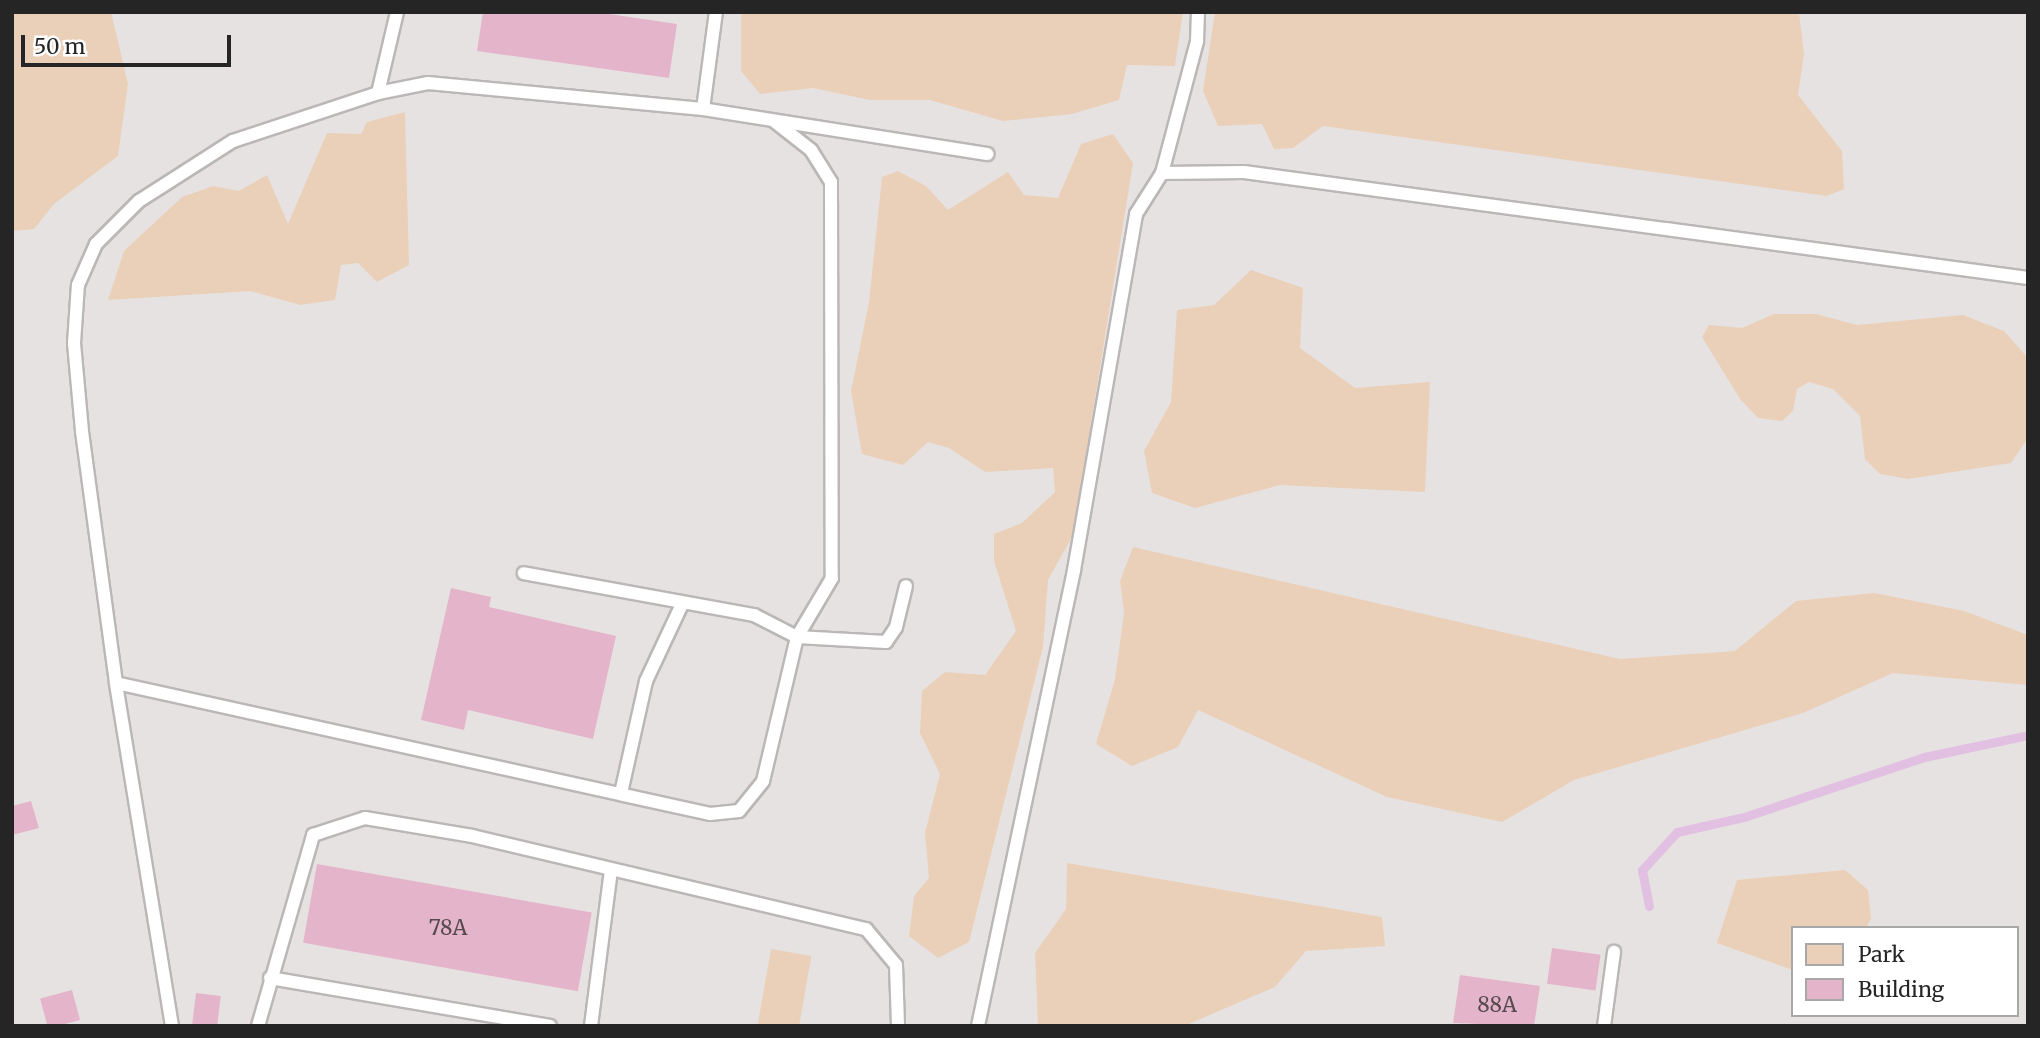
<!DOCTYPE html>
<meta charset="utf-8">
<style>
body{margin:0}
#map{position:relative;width:2040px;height:1038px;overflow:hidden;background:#e7e2e2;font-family:Merriweather,serif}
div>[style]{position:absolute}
.green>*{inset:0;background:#ead0b8;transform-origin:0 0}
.stream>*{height:9px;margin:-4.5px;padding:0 4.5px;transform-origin:4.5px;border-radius:4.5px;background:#e2c0e2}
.building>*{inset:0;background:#e4b5ca;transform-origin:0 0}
.roads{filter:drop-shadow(2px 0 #bbb7b7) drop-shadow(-2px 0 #bbb7b7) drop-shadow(0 2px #bbb7b7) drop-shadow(0 -2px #bbb7b7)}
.lane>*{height:12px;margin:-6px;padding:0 6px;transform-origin:6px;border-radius:6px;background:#fff}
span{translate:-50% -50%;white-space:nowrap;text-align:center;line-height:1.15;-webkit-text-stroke:5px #fff;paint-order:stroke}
.number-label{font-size:21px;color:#56494e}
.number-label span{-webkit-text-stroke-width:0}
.frame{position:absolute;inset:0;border:14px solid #262525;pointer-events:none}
.legend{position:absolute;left:1791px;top:926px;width:228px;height:91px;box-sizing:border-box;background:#fff;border:2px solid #a8a8a8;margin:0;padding:9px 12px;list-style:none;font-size:21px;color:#262525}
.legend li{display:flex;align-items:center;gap:14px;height:35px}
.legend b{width:35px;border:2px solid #a8a8a8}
.scale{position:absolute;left:21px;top:35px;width:210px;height:32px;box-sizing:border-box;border:4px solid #262525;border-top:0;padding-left:9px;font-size:21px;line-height:24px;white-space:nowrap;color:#262525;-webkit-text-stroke:5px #fff;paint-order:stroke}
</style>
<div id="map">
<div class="green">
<i style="clip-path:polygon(12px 12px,111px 12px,128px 84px,118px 156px,54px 204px,34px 229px,12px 231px)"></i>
<i style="clip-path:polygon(741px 12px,1183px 12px,1175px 66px,1127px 65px,1119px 100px,1072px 114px,1003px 121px,930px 100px,870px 100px,813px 88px,760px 94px,741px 71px)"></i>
<i style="clip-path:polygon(1215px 12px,1799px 12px,1804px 54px,1798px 95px,1842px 151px,1844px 189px,1827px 196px,1323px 126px,1293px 148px,1274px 149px,1262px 124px,1218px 126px,1203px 91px)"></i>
<i style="clip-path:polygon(405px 112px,409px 265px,377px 282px,358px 263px,341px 265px,335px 300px,300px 305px,250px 291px,108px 300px,124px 251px,182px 197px,213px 186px,239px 191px,267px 175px,288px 224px,327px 133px,361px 134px,367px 122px)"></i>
<i style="clip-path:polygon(1113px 134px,1133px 163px,1073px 535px,1048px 580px,1043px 647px,969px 942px,938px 958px,909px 936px,914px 896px,929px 878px,925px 833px,940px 774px,920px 733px,922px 691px,945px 672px,985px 675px,1016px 631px,994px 561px,994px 534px,1022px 523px,1055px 492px,1053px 468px,985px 472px,949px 448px,928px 442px,903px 465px,862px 454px,851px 391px,869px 302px,882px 177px,898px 171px,926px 186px,948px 210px,1008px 172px,1024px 195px,1058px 198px,1081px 144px)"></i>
<i style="clip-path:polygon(1251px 270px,1303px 288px,1300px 348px,1355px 388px,1430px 382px,1425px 492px,1280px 485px,1195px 508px,1152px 493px,1144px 451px,1171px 402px,1177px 310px,1214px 305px)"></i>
<i style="clip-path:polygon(1774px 314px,1816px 314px,1857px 325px,1963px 315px,2004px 331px,2028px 358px,2028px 438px,2011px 463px,1908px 479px,1880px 474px,1865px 459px,1860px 416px,1833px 389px,1809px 382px,1797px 389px,1793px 411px,1782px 421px,1758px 418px,1740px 399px,1702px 337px,1709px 325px,1742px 328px)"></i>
<i style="clip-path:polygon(1133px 547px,1620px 659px,1735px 651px,1796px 601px,1874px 593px,1964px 611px,2028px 635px,2028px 685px,1893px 673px,1803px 713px,1574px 780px,1502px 822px,1387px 797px,1198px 710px,1178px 747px,1132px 766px,1096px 744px,1115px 679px,1124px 613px,1120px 581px)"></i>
<i style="clip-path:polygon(1067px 863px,1382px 917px,1385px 946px,1306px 951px,1275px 987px,1184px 1026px,1038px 1026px,1035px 953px,1066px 909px)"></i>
<i style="clip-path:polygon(1845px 870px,1868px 890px,1871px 919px,1866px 928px,1793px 928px,1793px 970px,1717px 943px,1737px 880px)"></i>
<i style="left:771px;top:949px;width:41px;height:76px;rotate:10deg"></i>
</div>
<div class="stream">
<i style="left:1649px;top:906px;width:37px;rotate:-101deg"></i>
<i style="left:1642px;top:870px;width:52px;rotate:-47.4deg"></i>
<i style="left:1677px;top:832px;width:69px;rotate:-12.6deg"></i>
<i style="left:1744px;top:817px;width:190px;rotate:-18.4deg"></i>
<i style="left:1924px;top:757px;width:106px;rotate:-11.9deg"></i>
</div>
<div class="building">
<i style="clip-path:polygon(483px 12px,596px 12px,677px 24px,669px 78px,477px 51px)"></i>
<i style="clip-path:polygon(451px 588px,491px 597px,489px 607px,616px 636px,593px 739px,468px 710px,464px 730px,421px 720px)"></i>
<i style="clip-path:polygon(31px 801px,39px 828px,12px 835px,12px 806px)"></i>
<i style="left:317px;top:864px;width:279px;height:80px;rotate:10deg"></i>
<i style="left:1552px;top:948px;width:49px;height:36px;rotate:8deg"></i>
<i style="clip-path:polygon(1460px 975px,1540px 986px,1534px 1026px,1453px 1023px)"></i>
<i style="left:72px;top:990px;width:31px;height:33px;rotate:75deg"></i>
<i style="left:196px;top:993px;width:25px;height:31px;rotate:7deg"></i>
</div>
<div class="roads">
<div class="lane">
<i style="left:378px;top:93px;width:83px;rotate:-76.8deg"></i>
<i style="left:703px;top:109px;width:98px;rotate:-82.4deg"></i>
<i style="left:774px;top:121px;width:47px;rotate:38.1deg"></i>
<i style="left:811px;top:150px;width:38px;rotate:58deg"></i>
<i style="left:831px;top:182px;width:396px;rotate:89.9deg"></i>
<i style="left:832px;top:578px;width:69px;rotate:120.7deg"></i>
<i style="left:797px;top:637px;width:89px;rotate:3.2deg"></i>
<i style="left:886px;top:642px;width:18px;rotate:-56deg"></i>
<i style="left:896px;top:627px;width:42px;rotate:-76.3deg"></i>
<i style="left:1162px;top:173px;width:82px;rotate:-0.7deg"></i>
<i style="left:1244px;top:172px;width:791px;rotate:7.7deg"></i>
<i style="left:116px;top:683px;width:608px;rotate:12.44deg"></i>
<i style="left:710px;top:814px;width:29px;rotate:-6deg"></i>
<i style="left:739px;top:811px;width:38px;rotate:-51deg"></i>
<i style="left:763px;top:781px;width:148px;rotate:-76.7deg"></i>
<i style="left:797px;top:637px;width:48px;rotate:-152.9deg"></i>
<i style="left:754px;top:615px;width:234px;rotate:-169.7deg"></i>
<i style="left:621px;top:793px;width:115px;rotate:-77.4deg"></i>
<i style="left:646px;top:681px;width:85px;rotate:-64.9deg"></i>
<i style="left:270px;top:978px;width:284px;rotate:9.7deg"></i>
<i style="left:172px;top:1026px;width:348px;rotate:-99.3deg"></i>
<i style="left:116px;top:683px;width:254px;rotate:-97.7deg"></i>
<i style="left:82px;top:431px;width:88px;rotate:-95.2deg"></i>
<i style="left:74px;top:343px;width:58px;rotate:-86.1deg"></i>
<i style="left:78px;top:285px;width:45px;rotate:-66.3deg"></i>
<i style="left:96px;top:244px;width:61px;rotate:-45deg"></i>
<i style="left:139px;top:201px;width:112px;rotate:-32.6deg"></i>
<i style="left:233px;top:141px;width:153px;rotate:-18.3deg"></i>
<i style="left:378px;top:93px;width:51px;rotate:-11.3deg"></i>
<i style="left:428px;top:83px;width:276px;rotate:5.4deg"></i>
<i style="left:703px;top:109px;width:288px;rotate:9deg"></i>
<i style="left:258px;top:1026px;width:199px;rotate:-73.9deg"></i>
<i style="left:313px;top:835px;width:55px;rotate:-18.1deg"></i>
<i style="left:365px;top:818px;width:109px;rotate:9.5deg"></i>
<i style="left:472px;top:836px;width:405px;rotate:13.3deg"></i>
<i style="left:866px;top:929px;width:47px;rotate:50.2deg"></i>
<i style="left:896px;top:965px;width:61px;rotate:88.1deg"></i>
<i style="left:591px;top:1026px;width:157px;rotate:-82.7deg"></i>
<i style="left:978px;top:1026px;width:466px;rotate:-78.1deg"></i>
<i style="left:1074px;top:570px;width:361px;rotate:-80.1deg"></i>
<i style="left:1136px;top:214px;width:49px;rotate:-57.6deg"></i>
<i style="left:1162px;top:173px;width:137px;rotate:-75.1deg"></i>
<i style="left:1197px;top:41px;width:29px;rotate:-88deg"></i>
<i style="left:1604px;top:1026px;width:75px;rotate:-82.3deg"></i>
</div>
</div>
<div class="number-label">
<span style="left:448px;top:928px">78А</span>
<span style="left:1497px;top:1005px">88А</span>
</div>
<div class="frame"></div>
<ul class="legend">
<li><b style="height:19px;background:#ead0b8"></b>Park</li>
<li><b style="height:19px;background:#e4b5ca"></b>Building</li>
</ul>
<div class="scale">50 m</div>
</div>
